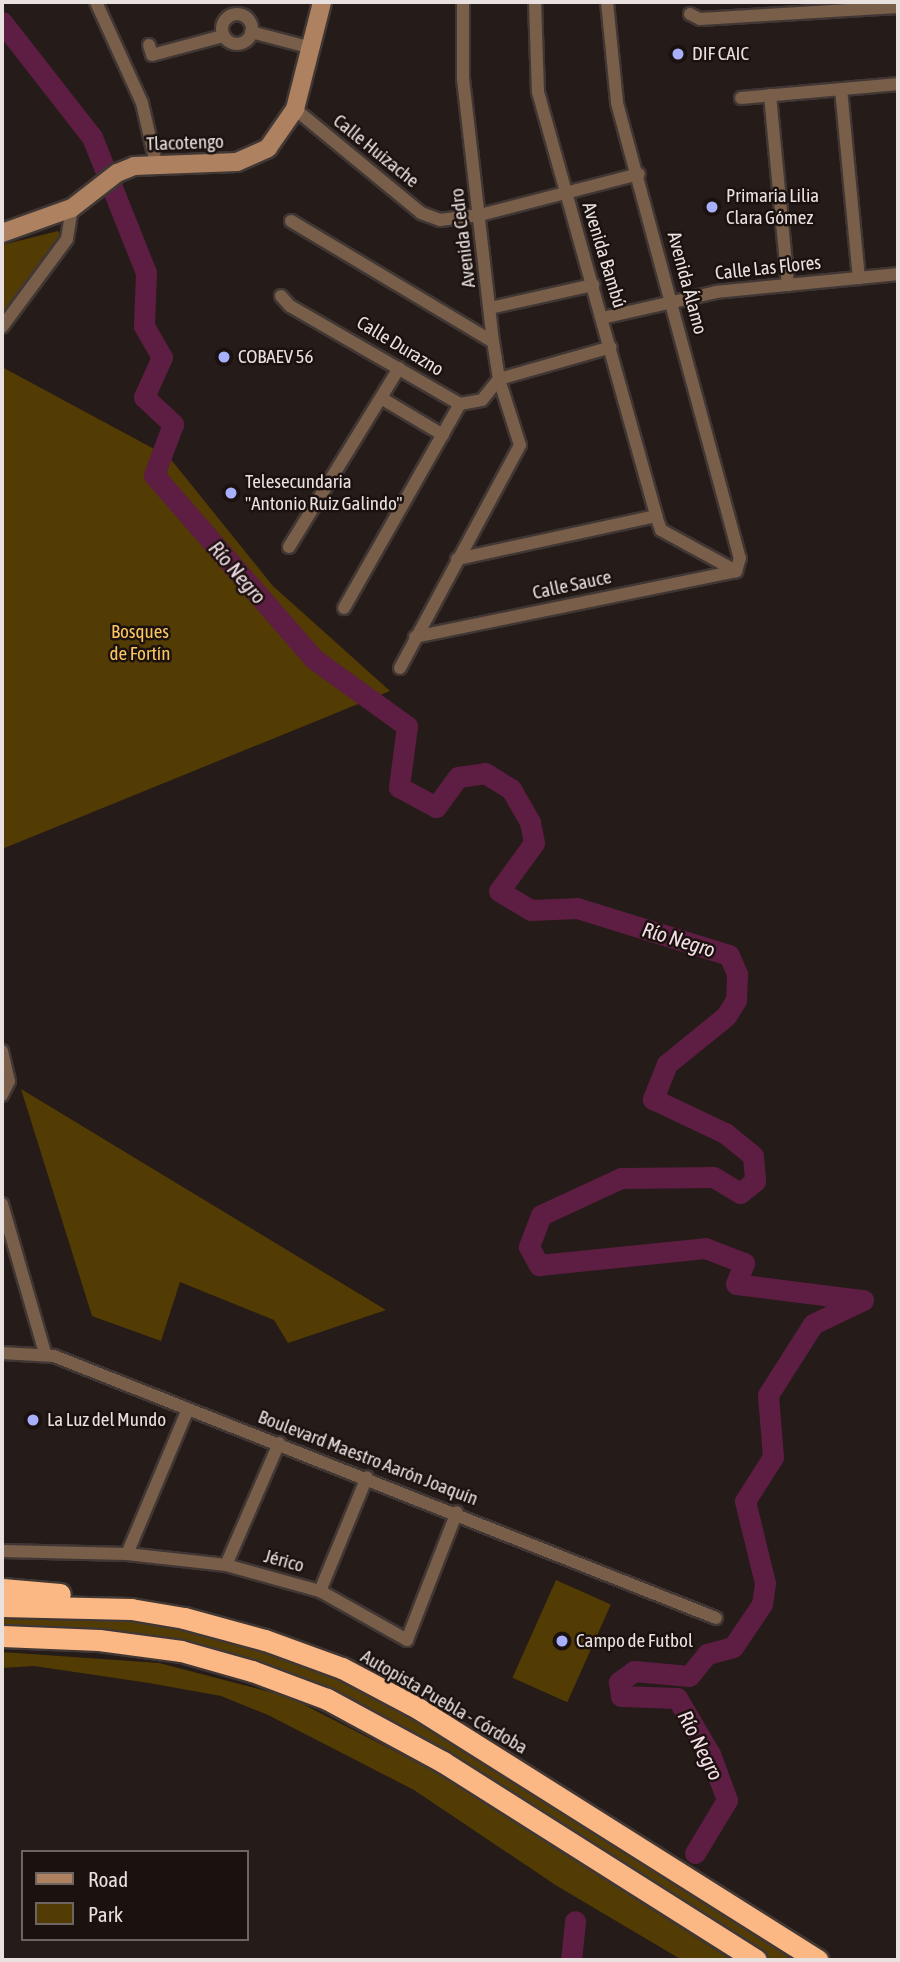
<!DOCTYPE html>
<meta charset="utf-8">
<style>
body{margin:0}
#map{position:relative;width:900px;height:1962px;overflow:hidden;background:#251b18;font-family:"Asap Condensed",sans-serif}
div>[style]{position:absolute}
.green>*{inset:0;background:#533b04;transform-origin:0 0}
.river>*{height:21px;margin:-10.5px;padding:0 10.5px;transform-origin:10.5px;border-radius:10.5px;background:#5e1d42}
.roads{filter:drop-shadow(2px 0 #403734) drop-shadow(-2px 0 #403734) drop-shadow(0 2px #403734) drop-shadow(0 -2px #403734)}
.street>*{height:12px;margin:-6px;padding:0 6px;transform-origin:6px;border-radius:6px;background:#795e4a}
.street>.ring{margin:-6px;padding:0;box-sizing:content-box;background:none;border:12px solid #795e4a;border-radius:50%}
.secondary>*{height:18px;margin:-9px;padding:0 9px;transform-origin:9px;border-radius:9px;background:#ae8261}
.highway>*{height:21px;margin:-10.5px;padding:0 10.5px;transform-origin:10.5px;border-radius:10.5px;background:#fcb884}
.dots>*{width:19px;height:19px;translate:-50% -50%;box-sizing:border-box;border:4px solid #1b120f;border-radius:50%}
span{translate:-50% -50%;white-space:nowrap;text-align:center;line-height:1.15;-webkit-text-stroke:5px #1b120f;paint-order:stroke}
.poi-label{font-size:19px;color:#e8e1df}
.left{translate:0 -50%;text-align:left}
.street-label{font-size:19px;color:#e8e1df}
.park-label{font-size:19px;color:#fbc65f}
.water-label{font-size:21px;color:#f3dee7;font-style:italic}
.frame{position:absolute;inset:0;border:4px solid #e8e1df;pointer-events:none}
.legend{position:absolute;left:21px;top:1850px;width:228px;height:91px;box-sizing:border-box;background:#1b120f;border:2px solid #6d6562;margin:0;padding:9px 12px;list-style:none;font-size:21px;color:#e8e1df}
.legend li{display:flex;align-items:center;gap:14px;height:35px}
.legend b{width:35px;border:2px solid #6d6562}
</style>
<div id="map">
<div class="green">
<i style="clip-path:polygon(58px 231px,62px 237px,2px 316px,2px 245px)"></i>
<i style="clip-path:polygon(2px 367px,169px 457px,273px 586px,390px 691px,2px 849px)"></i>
<i style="clip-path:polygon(21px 1089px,386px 1310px,288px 1343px,274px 1320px,180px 1282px,161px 1341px,92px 1316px)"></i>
<i style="left:556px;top:1580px;width:60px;height:107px;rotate:24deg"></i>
<i style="clip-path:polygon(2px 1614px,131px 1619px,180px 1627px,296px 1659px,354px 1684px,407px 1711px,802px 1960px,769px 1960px,347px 1697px,289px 1674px,2px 1628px)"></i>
<i style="clip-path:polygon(2px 1652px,159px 1663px,289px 1697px,441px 1775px,731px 1960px,682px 1960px,557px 1886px,414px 1790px,268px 1715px,221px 1696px,149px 1683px,34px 1666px,2px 1668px)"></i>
</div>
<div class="river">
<i style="left:2px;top:22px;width:146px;rotate:52deg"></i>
<i style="left:92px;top:137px;width:146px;rotate:68.3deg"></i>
<i style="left:146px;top:273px;width:53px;rotate:92.2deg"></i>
<i style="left:144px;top:326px;width:36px;rotate:60deg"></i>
<i style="left:162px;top:357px;width:44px;rotate:114.2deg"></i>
<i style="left:144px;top:397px;width:40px;rotate:43deg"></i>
<i style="left:173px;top:424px;width:54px;rotate:110.4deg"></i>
<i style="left:154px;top:475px;width:244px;rotate:49deg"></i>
<i style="left:314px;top:659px;width:115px;rotate:35.8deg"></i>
<i style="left:407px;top:726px;width:62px;rotate:97.5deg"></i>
<i style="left:399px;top:787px;width:42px;rotate:28.4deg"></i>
<i style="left:436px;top:807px;width:37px;rotate:-54deg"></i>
<i style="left:458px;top:777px;width:27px;rotate:-8deg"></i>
<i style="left:485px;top:773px;width:31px;rotate:32deg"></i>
<i style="left:511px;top:789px;width:38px;rotate:60deg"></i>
<i style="left:530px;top:822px;width:21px;rotate:79deg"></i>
<i style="left:534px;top:843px;width:59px;rotate:126.1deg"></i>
<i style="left:499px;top:891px;width:37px;rotate:31deg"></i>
<i style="left:531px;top:910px;width:46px;rotate:-2.5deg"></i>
<i style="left:577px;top:908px;width:159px;rotate:17.2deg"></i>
<i style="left:729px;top:955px;width:21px;rotate:67deg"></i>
<i style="left:737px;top:974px;width:26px;rotate:92deg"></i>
<i style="left:736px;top:1000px;width:19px;rotate:122deg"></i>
<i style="left:726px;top:1016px;width:76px;rotate:140.9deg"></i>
<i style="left:667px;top:1064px;width:38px;rotate:112deg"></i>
<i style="left:653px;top:1099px;width:80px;rotate:25.3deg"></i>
<i style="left:725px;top:1133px;width:36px;rotate:39deg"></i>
<i style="left:753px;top:1156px;width:25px;rotate:85deg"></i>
<i style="left:755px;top:1181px;width:19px;rotate:141deg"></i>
<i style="left:740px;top:1193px;width:31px;rotate:-149deg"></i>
<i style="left:713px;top:1177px;width:92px;rotate:179.4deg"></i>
<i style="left:621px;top:1178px;width:88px;rotate:155.2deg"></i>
<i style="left:541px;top:1215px;width:34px;rotate:111deg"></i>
<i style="left:529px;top:1247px;width:21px;rotate:61deg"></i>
<i style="left:539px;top:1265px;width:167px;rotate:-5.8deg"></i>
<i style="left:705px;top:1248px;width:42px;rotate:21deg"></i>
<i style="left:744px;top:1263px;width:22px;rotate:111deg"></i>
<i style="left:736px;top:1284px;width:128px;rotate:7.2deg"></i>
<i style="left:863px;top:1300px;width:55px;rotate:154.4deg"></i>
<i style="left:813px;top:1324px;width:84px;rotate:122.4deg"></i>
<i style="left:768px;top:1395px;width:62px;rotate:85.4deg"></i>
<i style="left:773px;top:1457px;width:52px;rotate:122.5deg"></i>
<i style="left:745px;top:1501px;width:84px;rotate:76.3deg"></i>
<i style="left:765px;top:1583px;width:21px;rotate:98deg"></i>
<i style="left:762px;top:1604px;width:52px;rotate:124deg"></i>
<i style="left:733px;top:1647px;width:27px;rotate:165deg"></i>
<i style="left:707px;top:1654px;width:28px;rotate:129deg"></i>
<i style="left:689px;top:1676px;width:55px;rotate:-174.8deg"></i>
<i style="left:634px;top:1671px;width:19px;rotate:144deg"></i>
<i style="left:619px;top:1682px;width:14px;rotate:82deg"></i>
<i style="left:621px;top:1696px;width:56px;rotate:2deg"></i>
<i style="left:677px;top:1698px;width:65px;rotate:59.5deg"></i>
<i style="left:710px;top:1754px;width:49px;rotate:69.7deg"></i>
<i style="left:727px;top:1800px;width:62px;rotate:121.1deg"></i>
<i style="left:571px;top:1960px;width:39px;rotate:-84deg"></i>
</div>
<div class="roads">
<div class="street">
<i style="left:96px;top:2px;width:111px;rotate:65.5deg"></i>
<i style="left:142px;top:103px;width:62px;rotate:76.9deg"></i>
<i style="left:535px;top:2px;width:90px;rotate:88.1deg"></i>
<i style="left:538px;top:92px;width:440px;rotate:74.4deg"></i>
<i style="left:656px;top:516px;width:15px;rotate:70deg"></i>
<i style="left:661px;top:530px;width:85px;rotate:28.7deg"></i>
<i style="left:607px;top:2px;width:101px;rotate:84.3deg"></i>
<i style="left:617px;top:103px;width:471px;rotate:74.9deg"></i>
<i style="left:740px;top:558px;width:14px;rotate:107deg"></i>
<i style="left:690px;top:14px;width:11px;rotate:27deg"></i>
<i style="left:700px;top:19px;width:198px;rotate:-3.5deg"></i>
<i class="ring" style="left:222px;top:14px;width:18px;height:18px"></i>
<i style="left:251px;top:32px;width:63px;rotate:14.7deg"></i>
<i style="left:149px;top:45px;width:10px;rotate:73deg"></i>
<i style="left:152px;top:55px;width:73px;rotate:-15deg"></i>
<i style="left:841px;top:89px;width:190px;rotate:84.6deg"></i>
<i style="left:770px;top:95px;width:191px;rotate:84.6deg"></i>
<i style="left:741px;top:98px;width:158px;rotate:-5.1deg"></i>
<i style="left:295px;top:109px;width:163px;rotate:39.5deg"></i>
<i style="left:421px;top:213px;width:20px;rotate:20deg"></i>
<i style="left:440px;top:220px;width:40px;rotate:-7.1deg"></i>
<i style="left:480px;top:215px;width:164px;rotate:-14.5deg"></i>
<i style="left:291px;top:221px;width:235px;rotate:30.9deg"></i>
<i style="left:281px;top:296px;width:13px;rotate:48deg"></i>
<i style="left:290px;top:306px;width:196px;rotate:30deg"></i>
<i style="left:460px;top:404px;width:22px;rotate:-10deg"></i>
<i style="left:482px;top:400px;width:27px;rotate:-51deg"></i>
<i style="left:499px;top:379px;width:116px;rotate:-15.9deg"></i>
<i style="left:490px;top:308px;width:106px;rotate:-12.6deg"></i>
<i style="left:602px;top:318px;width:117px;rotate:-12.8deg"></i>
<i style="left:716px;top:292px;width:183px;rotate:-5.6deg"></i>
<i style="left:2px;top:327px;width:109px;rotate:-53.5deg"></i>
<i style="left:67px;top:239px;width:31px;rotate:-81deg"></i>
<i style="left:381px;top:398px;width:72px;rotate:30.8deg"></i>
<i style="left:289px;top:547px;width:210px;rotate:-58.4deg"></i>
<i style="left:457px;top:559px;width:204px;rotate:-12.2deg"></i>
<i style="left:344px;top:608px;width:235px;rotate:-60.4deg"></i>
<i style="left:415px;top:637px;width:328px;rotate:-11.6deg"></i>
<i style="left:400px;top:668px;width:253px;rotate:-61.7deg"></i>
<i style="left:520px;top:445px;width:69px;rotate:-107.7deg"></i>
<i style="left:499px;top:379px;width:37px;rotate:-99deg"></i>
<i style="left:493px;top:342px;width:266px;rotate:-96.5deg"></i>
<i style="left:463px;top:78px;width:76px;rotate:-90deg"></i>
<i style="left:2px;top:1051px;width:31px;rotate:77deg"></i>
<i style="left:9px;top:1081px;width:16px;rotate:117deg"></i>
<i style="left:2px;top:1204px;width:155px;rotate:73.9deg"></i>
<i style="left:2px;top:1353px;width:52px;rotate:3.3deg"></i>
<i style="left:54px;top:1356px;width:712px;rotate:21.59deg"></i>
<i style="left:2px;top:1551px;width:125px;rotate:1.4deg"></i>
<i style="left:127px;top:1554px;width:100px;rotate:6.3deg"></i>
<i style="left:226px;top:1565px;width:98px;rotate:15.5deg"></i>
<i style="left:320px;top:1591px;width:100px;rotate:29.4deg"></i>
<i style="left:407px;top:1640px;width:137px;rotate:-68.7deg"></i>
<i style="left:127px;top:1554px;width:157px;rotate:-67.2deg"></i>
<i style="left:226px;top:1565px;width:133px;rotate:-66.5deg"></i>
<i style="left:320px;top:1591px;width:123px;rotate:-67.6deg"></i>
</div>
<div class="secondary">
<i style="left:2px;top:233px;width:74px;rotate:-19.7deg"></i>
<i style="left:72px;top:208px;width:57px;rotate:-37.9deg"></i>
<i style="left:117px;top:173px;width:18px;rotate:-22deg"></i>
<i style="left:134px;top:166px;width:103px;rotate:-2.2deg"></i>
<i style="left:237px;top:162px;width:34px;rotate:-24deg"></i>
<i style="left:268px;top:148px;width:47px;rotate:-55.3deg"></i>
<i style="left:295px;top:109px;width:110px;rotate:-75.8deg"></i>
</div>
<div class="highway">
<i style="left:2px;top:1589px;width:58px;rotate:4.9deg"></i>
<i style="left:2px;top:1606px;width:129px;rotate:1.3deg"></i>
<i style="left:131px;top:1609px;width:54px;rotate:9.6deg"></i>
<i style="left:184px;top:1618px;width:84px;rotate:15.2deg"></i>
<i style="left:265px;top:1640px;width:82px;rotate:20deg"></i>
<i style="left:342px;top:1668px;width:87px;rotate:28deg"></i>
<i style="left:419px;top:1709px;width:471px;rotate:32.2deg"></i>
<i style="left:2px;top:1636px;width:97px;rotate:2.4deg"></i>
<i style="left:99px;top:1640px;width:83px;rotate:7.6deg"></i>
<i style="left:181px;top:1651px;width:74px;rotate:15.7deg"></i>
<i style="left:252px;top:1671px;width:80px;rotate:20.5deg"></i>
<i style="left:327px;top:1699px;width:132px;rotate:28.5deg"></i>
<i style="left:443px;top:1762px;width:370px;rotate:32.3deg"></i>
</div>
</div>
<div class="dots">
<i style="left:678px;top:54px;background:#a8b0fc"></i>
<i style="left:712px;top:207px;background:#a8b0fc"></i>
<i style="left:224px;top:357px;background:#a8b0fc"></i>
<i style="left:231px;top:493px;background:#a8b0fc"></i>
<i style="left:33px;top:1420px;background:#a8b0fc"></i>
<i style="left:562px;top:1641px;background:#a8b0fc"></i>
</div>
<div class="poi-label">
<span class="left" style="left:692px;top:54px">DIF CAIC</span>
<span class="left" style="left:726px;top:207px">Primaria Lilia<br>Clara Gómez</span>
<span class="left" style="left:238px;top:357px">COBAEV 56</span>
<span class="left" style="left:245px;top:493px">Telesecundaria<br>"Antonio Ruiz Galindo"</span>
<span class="left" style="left:47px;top:1420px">La Luz del Mundo</span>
<span class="left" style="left:576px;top:1641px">Campo de Futbol</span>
</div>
<div class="street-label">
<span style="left:185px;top:143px;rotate:-2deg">Tlacotengo</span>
<span style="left:376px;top:151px;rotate:39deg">Calle Huizache</span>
<span style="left:463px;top:238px;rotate:-97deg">Avenida Cedro</span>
<span style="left:604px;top:255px;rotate:73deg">Avenida Bambú</span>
<span style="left:768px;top:268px;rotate:-6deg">Calle Las Flores</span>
<span style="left:687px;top:283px;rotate:75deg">Avenida Álamo</span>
<span style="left:400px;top:346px;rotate:31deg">Calle Durazno</span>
<span style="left:572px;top:585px;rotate:-12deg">Calle Sauce</span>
<span style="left:368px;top:1458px;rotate:21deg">Boulevard Maestro Aarón Joaquín</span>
<span style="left:284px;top:1561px;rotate:15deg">Jérico</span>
<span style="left:444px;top:1702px;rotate:30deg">Autopista Puebla - Córdoba</span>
</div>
<div class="park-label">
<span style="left:140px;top:643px">Bosques<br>de Fortín</span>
</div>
<div class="water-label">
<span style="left:238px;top:572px;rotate:49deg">Río Negro</span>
<span style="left:679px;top:939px;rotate:17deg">Río Negro</span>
<span style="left:701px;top:1745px;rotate:63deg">Río Negro</span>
</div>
<div class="frame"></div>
<ul class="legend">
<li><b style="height:9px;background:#ae8261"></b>Road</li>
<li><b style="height:19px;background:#533b04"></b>Park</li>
</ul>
</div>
